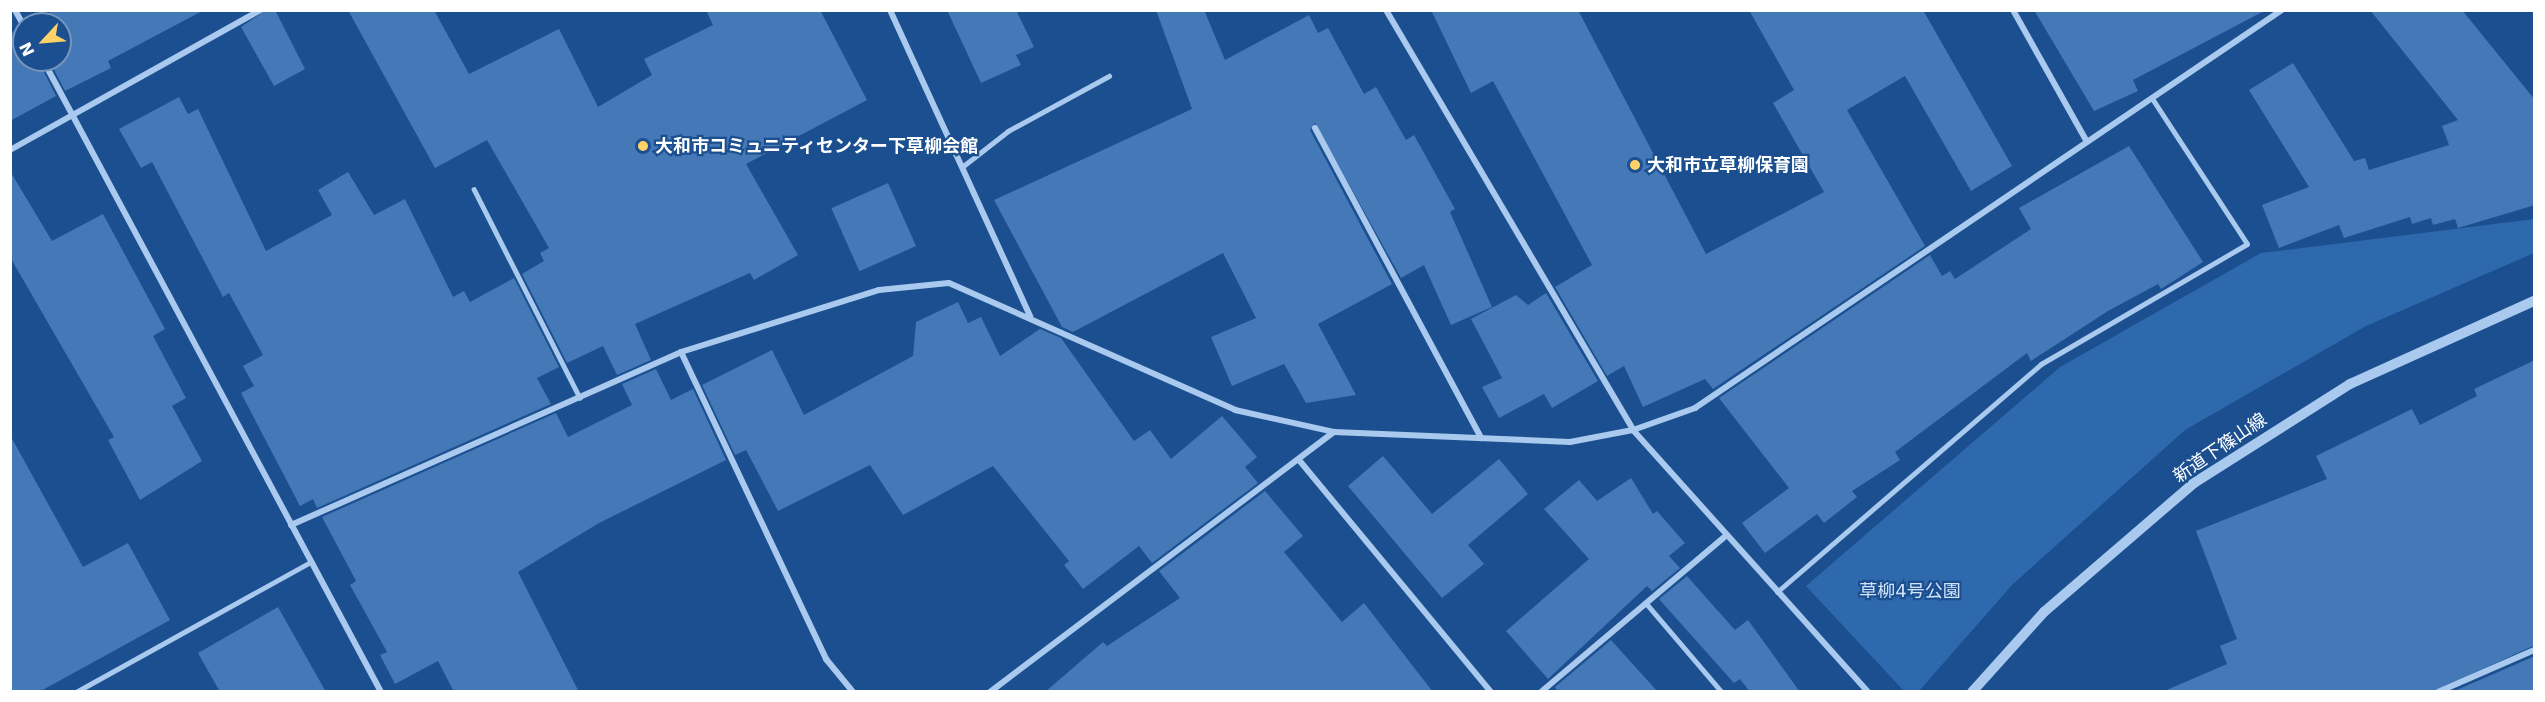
<!DOCTYPE html>
<meta charset="utf-8">
<style>
body{margin:0}
#map{position:relative;width:2545px;height:702px;overflow:hidden;background:#1b4f8f;font-family:"DejaVu Sans","Noto Sans JP",sans-serif}
div>[style]{position:absolute}
.green>*{inset:0;background:#2e69ad}
.building>*{inset:0;background:#4478b7;transform-origin:0 0}
.service>*{height:4.5px;margin:-2.25px;padding:0 2.25px;transform-origin:2.25px;border-radius:2.25px;background:#a9c9ee}
.minor>*{height:6px;margin:-3px;padding:0 3px;transform-origin:3px;border-radius:3px;background:#a9c9ee}
.tertiary>*{height:10px;margin:-5px;padding:0 5px;transform-origin:5px;border-radius:5px;background:#a9c9ee}
.dots>*{width:16px;height:16px;translate:-50% -50%;box-sizing:border-box;border:3px solid #1b4f8f;border-radius:50%}
span{translate:-50% -50%;white-space:nowrap;text-align:center;line-height:1.15;-webkit-text-stroke:4.5px #1b4f8f;paint-order:stroke}
.poi-label{font-size:18px;color:#fff;font-weight:700}
.left{translate:0 -50%;text-align:left}
.street-label{font-size:18px;color:#fff}
.park-label{font-size:18px;color:#cfe3fa}
.frame{position:absolute;inset:0;border:12px solid #fff;pointer-events:none}
.north{position:absolute;left:12px;top:12px;width:60px;height:60px;box-sizing:border-box;background:#1b4f8f;border:2px solid #7695bc;border-radius:50%;rotate:244deg;font-size:16px;font-weight:700;line-height:24px;text-align:center;color:#fff}
.north::after{content:'';display:block;margin:auto;width:21px;height:27px;background:#ffd166;clip-path:polygon(50% 0,100% 100%,50% 72%,0 100%)}
</style>
<div id="map">
<div class="green">
<i style="clip-path:polygon(2534px 219px,2534px 253px,2366px 326px,2185px 430px,2012px 585px,1919px 691px,1904px 691px,1806px 586px,2060px 367px,2261px 253px)"></i>
</div>
<div class="building">
<i style="clip-path:polygon(54px 10px,204px 10px,108px 61px,111px 68px,65px 91px,49px 60px,60px 60px,60px 24px,29px 24px)"></i>
<i style="clip-path:polygon(266px 10px,275px 10px,305px 69px,274px 86px,241px 27px)"></i>
<i style="clip-path:polygon(348px 10px,434px 10px,469px 74px,559px 29px,598px 107px,652px 75px,644px 59px,713px 25px,706px 10px,820px 10px,867px 100px,746px 164px,798px 255px,754px 280px,750px 273px,635px 324px,651px 360px,617px 375px,603px 346px,567px 363px,522px 274px,544px 261px,540px 253px,549px 248px,487px 140px,435px 168px)"></i>
<i style="clip-path:polygon(947px 10px,1016px 10px,1034px 47px,1016px 55px,1021px 65px,981px 83px)"></i>
<i style="clip-path:polygon(1156px 10px,1204px 10px,1225px 60px,1309px 15px,1318px 33px,1328px 28px,1364px 94px,1376px 87px,1406px 140px,1414px 135px,1455px 209px,1450px 212px,1492px 307px,1451px 325px,1424px 265px,1401px 278px,1315px 123px,1310px 130px,1392px 284px,1318px 324px,1356px 395px,1306px 403px,1284px 364px,1232px 386px,1211px 337px,1256px 318px,1223px 253px,1073px 332px,1062px 327px,994px 200px,1192px 109px)"></i>
<i style="clip-path:polygon(1431px 10px,1578px 10px,1706px 254px,1824px 192px,1773px 103px,1794px 90px,1749px 10px,1923px 10px,2012px 166px,1971px 191px,1905px 76px,1847px 110px,1925px 246px,1713px 389px,1705px 379px,1643px 407px,1624px 366px,1607px 376px,1555px 287px,1592px 265px,1493px 81px,1471px 93px)"></i>
<i style="clip-path:polygon(2034px 10px,2266px 10px,2133px 80px,2138px 91px,2094px 111px)"></i>
<i style="clip-path:polygon(2370px 10px,2462px 10px,2535px 100px,2535px 205px,2458px 228px,2455px 219px,2433px 225px,2431px 218px,2412px 224px,2410px 217px,2344px 238px,2339px 225px,2279px 248px,2262px 205px,2309px 187px,2249px 90px,2293px 63px,2354px 161px,2365px 158px,2369px 170px,2449px 145px,2442px 126px,2458px 120px)"></i>
<i style="clip-path:polygon(19px 29px,24px 60px,38px 60px,56px 96px,10px 121px,10px 33px)"></i>
<i style="clip-path:polygon(179px 97px,188px 114px,198px 109px,266px 251px,332px 215px,318px 190px,348px 172px,374px 215px,405px 199px,453px 297px,464px 291px,470px 302px,514px 278px,559px 367px,537px 378px,551px 404px,317px 508px,313px 499px,300px 506px,241px 393px,254px 386px,243px 366px,263px 355px,229px 293px,223px 297px,152px 162px,141px 168px,119px 129px)"></i>
<i style="clip-path:polygon(2129px 146px,2203px 262px,2161px 289px,2158px 284px,2108px 311px,2031px 361px,2027px 353px,1895px 452px,1900px 460px,1852px 491px,1857px 497px,1824px 523px,1817px 514px,1765px 553px,1742px 523px,1789px 488px,1719px 398px,1930px 255px,1942px 276px,1950px 271px,1955px 279px,2031px 229px,2019px 208px)"></i>
<i style="clip-path:polygon(10px 171px,52px 241px,103px 214px,165px 329px,153px 336px,186px 398px,172px 406px,202px 461px,140px 500px,108px 440px,114px 437px,10px 257px)"></i>
<i style="left:888px;top:183px;width:69px;height:62px;rotate:66deg"></i>
<i style="clip-path:polygon(1546px 293px,1598px 381px,1552px 408px,1544px 394px,1499px 418px,1482px 387px,1502px 378px,1471px 319px,1516px 295px,1528px 305px)"></i>
<i style="clip-path:polygon(958px 302px,968px 323px,981px 317px,1000px 356px,1040px 329px,1061px 338px,1134px 441px,1150px 430px,1171px 459px,1222px 416px,1257px 457px,1245px 467px,1258px 483px,1152px 563px,1139px 546px,1083px 589px,1064px 565px,1069px 561px,993px 466px,903px 515px,870px 465px,778px 511px,746px 450px,735px 455px,702px 385px,772px 350px,804px 415px,913px 356px,916px 322px)"></i>
<i style="clip-path:polygon(2535px 360px,2535px 645px,2433px 692px,2162px 692px,2227px 664px,2220px 646px,2237px 639px,2196px 531px,2327px 479px,2316px 456px,2412px 409px,2420px 425px,2477px 396px,2474px 389px)"></i>
<i style="clip-path:polygon(656px 369px,671px 400px,693px 389px,726px 460px,599px 523px,518px 572px,579px 692px,454px 692px,438px 661px,395px 684px,380px 655px,387px 652px,350px 585px,356px 581px,322px 517px,556px 413px,568px 437px,632px 405px,622px 384px)"></i>
<i style="clip-path:polygon(10px 435px,83px 567px,128px 543px,170px 620px,39px 692px,10px 692px)"></i>
<i style="clip-path:polygon(1383px 456px,1432px 514px,1499px 459px,1528px 494px,1468px 545px,1484px 564px,1442px 598px,1348px 486px)"></i>
<i style="clip-path:polygon(1631px 478px,1653px 514px,1657px 511px,1685px 543px,1669px 556px,1680px 568px,1652px 591px,1647px 586px,1548px 679px,1506px 631px,1589px 559px,1544px 509px,1579px 480px,1597px 501px)"></i>
<i style="clip-path:polygon(1265px 491px,1303px 536px,1284px 552px,1342px 622px,1364px 603px,1433px 692px,1045px 692px,1103px 642px,1107px 646px,1180px 598px,1159px 571px)"></i>
<i style="clip-path:polygon(1687px 576px,1735px 630px,1748px 620px,1800px 692px,1750px 692px,1740px 679px,1734px 683px,1659px 599px)"></i>
<i style="clip-path:polygon(278px 607px,326px 692px,220px 692px,198px 653px)"></i>
<i style="clip-path:polygon(1611px 640px,1658px 692px,1558px 692px,1555px 687px)"></i>
<i style="clip-path:polygon(2535px 656px,2535px 692px,2452px 692px)"></i>
</div>
<div class="service">
<i style="left:962px;top:167px;width:58px;rotate:-38deg"></i>
<i style="left:1008px;top:131px;width:115px;rotate:-28.6deg"></i>
<i style="left:474px;top:189px;width:234px;rotate:63.1deg"></i>
<i style="left:1777px;top:592px;width:349px;rotate:-40.8deg"></i>
<i style="left:2041px;top:364px;width:238px;rotate:-30.2deg"></i>
<i style="left:2247px;top:244px;width:173px;rotate:-123.2deg"></i>
<i style="left:1646px;top:603px;width:117px;rotate:49.5deg"></i>
<i style="left:76px;top:692px;width:269px;rotate:-29deg"></i>
</div>
<div class="minor">
<i style="left:15px;top:10px;width:18px;rotate:61deg"></i>
<i style="left:890px;top:10px;width:337px;rotate:65.4deg"></i>
<i style="left:1386px;top:10px;width:487px;rotate:59.5deg"></i>
<i style="left:1633px;top:430px;width:352px;rotate:48.1deg"></i>
<i style="left:2013px;top:10px;width:149px;rotate:60.7deg"></i>
<i style="left:43px;top:60px;width:717px;rotate:61.86deg"></i>
<i style="left:1315px;top:128px;width:352px;rotate:61.8deg"></i>
<i style="left:10px;top:150px;width:287px;rotate:-29.2deg"></i>
<i style="left:681px;top:352px;width:340px;rotate:64.7deg"></i>
<i style="left:826px;top:659px;width:43px;rotate:50.7deg"></i>
<i style="left:1299px;top:460px;width:301px;rotate:50.4deg"></i>
<i style="left:291px;top:525px;width:427px;rotate:-23.9deg"></i>
<i style="left:681px;top:352px;width:207px;rotate:-17.4deg"></i>
<i style="left:879px;top:290px;width:70px;rotate:-5.7deg"></i>
<i style="left:949px;top:283px;width:313px;rotate:23.9deg"></i>
<i style="left:1235px;top:410px;width:101px;rotate:12.5deg"></i>
<i style="left:1334px;top:432px;width:236px;rotate:2.4deg"></i>
<i style="left:1570px;top:442px;width:64px;rotate:-10.8deg"></i>
<i style="left:1633px;top:430px;width:66px;rotate:-19.5deg"></i>
<i style="left:1695px;top:408px;width:709px;rotate:-34.14deg"></i>
<i style="left:990px;top:692px;width:431px;rotate:-37.1deg"></i>
<i style="left:1541px;top:692px;width:243px;rotate:-40.2deg"></i>
<i style="left:2438px;top:692px;width:105px;rotate:-23.6deg"></i>
</div>
<div class="tertiary">
<i style="left:1972px;top:692px;width:108px;rotate:-48deg"></i>
<i style="left:2044px;top:612px;width:198px;rotate:-40.7deg"></i>
<i style="left:2194px;top:483px;width:185px;rotate:-32.4deg"></i>
<i style="left:2350px;top:384px;width:202px;rotate:-24.3deg"></i>
</div>
<div class="dots">
<i style="left:643px;top:146px;background:#ffd166"></i>
<i style="left:1635px;top:165px;background:#ffd166"></i>
</div>
<div class="poi-label">
<span class="left" style="left:655px;top:146px">大和市コミュニティセンター下草柳会館</span>
<span class="left" style="left:1647px;top:165px">大和市立草柳保育園</span>
</div>
<div class="street-label">
<span style="left:2220px;top:448px;rotate:-34deg">新道下篠山線</span>
</div>
<div class="park-label">
<span style="left:1910px;top:591px">草柳4号公園</span>
</div>
<div class="frame"></div>
<div class="north">N</div>
</div>
